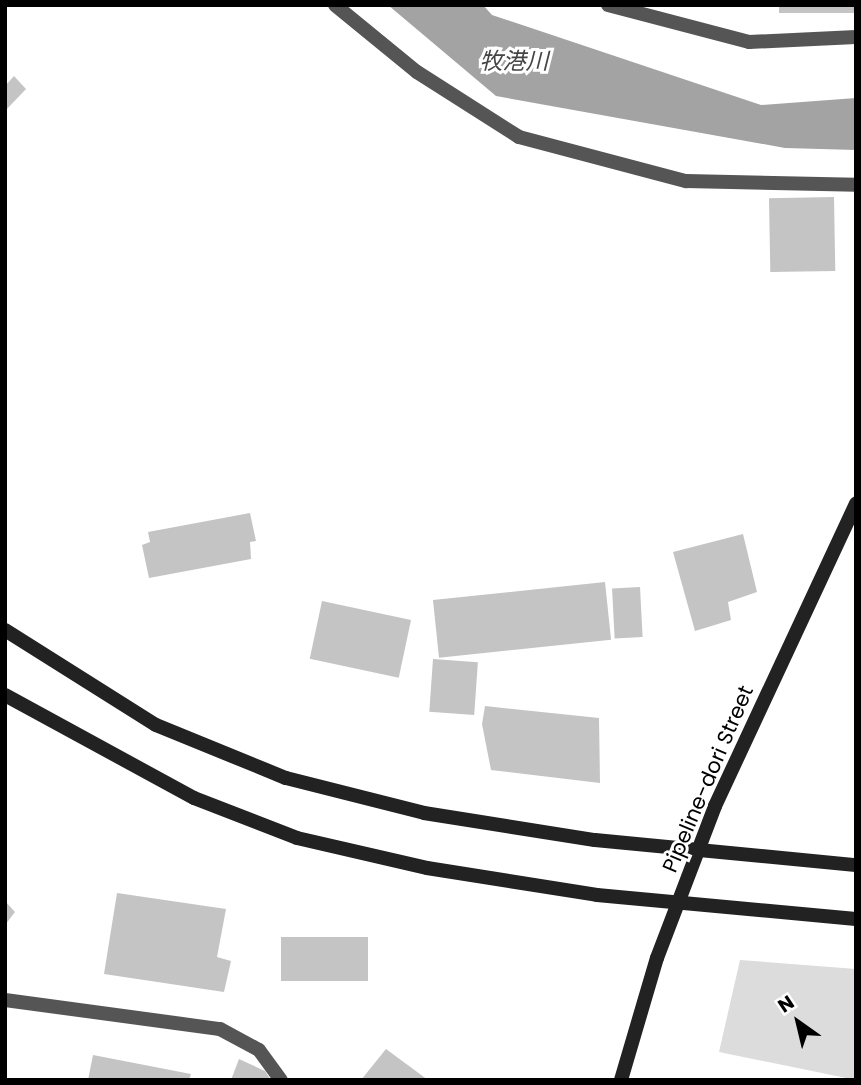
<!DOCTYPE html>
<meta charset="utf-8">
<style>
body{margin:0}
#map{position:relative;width:861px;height:1085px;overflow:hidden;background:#fff;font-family:Poppins,"Noto Sans JP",sans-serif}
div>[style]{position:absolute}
.green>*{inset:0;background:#dcdcdc}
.water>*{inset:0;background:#a3a3a3}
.building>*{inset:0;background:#c4c4c4;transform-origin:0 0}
.street>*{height:14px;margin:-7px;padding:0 7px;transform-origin:7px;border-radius:7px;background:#555}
.secondary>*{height:14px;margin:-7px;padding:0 7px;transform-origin:7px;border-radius:7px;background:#222}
.secondary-bridge>*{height:14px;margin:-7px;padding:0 7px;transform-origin:7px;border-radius:7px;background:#222}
span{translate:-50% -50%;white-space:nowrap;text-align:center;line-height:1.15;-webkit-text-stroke:6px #fff;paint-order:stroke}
.street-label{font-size:21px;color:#000}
.water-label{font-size:23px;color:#444;font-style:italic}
.frame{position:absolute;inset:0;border:7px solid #000;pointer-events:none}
.north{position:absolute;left:763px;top:987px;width:70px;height:70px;-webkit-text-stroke:5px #fff;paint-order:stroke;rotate:326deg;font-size:19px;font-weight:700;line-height:28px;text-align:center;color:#000}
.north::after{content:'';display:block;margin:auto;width:24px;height:32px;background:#000;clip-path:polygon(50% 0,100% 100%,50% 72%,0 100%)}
</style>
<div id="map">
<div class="green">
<i style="clip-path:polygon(740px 960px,856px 969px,856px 1080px,719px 1052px)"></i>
</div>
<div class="water">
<i style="clip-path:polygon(388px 5px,483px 5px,492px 15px,761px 105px,856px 98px,856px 150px,785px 148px,496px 96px)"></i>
</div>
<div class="building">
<i style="left:779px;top:5px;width:77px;height:8px"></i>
<i style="clip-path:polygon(14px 76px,26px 89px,5px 111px,5px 86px)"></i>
<i style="left:834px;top:197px;width:74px;height:65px;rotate:89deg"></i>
<i style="clip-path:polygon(250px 513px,256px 541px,250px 542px,251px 559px,149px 578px,142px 545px,150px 542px,148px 532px)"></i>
<i style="clip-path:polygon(743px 534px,757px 592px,728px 602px,731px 620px,695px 631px,673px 552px)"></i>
<i style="left:605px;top:582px;width:58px;height:173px;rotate:84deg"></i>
<i style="left:640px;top:587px;width:50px;height:28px;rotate:87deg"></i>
<i style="left:322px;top:601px;width:91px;height:59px;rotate:12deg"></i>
<i style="left:433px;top:659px;width:45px;height:53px;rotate:4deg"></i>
<i style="clip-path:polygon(485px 706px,599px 718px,600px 783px,491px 770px,482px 724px)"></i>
<i style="clip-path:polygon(117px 893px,226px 909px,217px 957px,231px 961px,224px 992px,104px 974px)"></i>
<i style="clip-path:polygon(5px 901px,15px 912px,5px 925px)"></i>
<i style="left:281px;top:937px;width:87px;height:44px"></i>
<i style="clip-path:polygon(386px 1049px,428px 1080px,361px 1080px)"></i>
<i style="clip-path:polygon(93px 1055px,191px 1074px,189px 1080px,88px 1080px)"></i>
<i style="clip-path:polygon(239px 1059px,265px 1071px,271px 1080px,231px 1080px)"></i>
</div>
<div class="street">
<i style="left:335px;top:5px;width:106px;rotate:39.3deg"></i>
<i style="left:417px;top:72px;width:121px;rotate:32.5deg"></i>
<i style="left:519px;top:137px;width:173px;rotate:14.8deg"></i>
<i style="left:686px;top:181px;width:170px;rotate:1.3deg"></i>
<i style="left:608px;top:5px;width:146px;rotate:14.7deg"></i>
<i style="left:749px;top:42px;width:107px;rotate:-2.7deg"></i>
<i style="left:5px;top:1000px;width:217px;rotate:7.7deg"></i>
<i style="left:220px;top:1029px;width:44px;rotate:28.3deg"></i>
<i style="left:259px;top:1050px;width:37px;rotate:54deg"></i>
</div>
<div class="secondary">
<i style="left:5px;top:630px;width:178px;rotate:32.2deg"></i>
<i style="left:156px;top:725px;width:140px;rotate:22.2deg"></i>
<i style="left:286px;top:778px;width:142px;rotate:14.2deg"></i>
<i style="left:5px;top:695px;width:215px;rotate:28.6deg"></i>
<i style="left:194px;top:798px;width:110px;rotate:21.2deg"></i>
<i style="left:297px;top:838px;width:133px;rotate:13deg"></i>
<i style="left:621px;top:1080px;width:127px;rotate:-73.6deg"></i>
<i style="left:657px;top:958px;width:163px;rotate:-69.1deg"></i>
<i style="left:715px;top:806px;width:334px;rotate:-65deg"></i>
</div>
<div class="secondary-bridge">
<i style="left:424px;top:813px;width:173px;rotate:9deg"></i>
<i style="left:595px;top:840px;width:262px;rotate:5.5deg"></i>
<i style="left:427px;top:868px;width:172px;rotate:9deg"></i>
<i style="left:597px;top:895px;width:260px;rotate:5.3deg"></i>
</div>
<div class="street-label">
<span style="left:708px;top:779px;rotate:-67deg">Pipeline-dori Street</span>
</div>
<div class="water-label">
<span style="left:514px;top:61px">牧港川</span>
</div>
<div class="frame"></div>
<div class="north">N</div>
</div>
